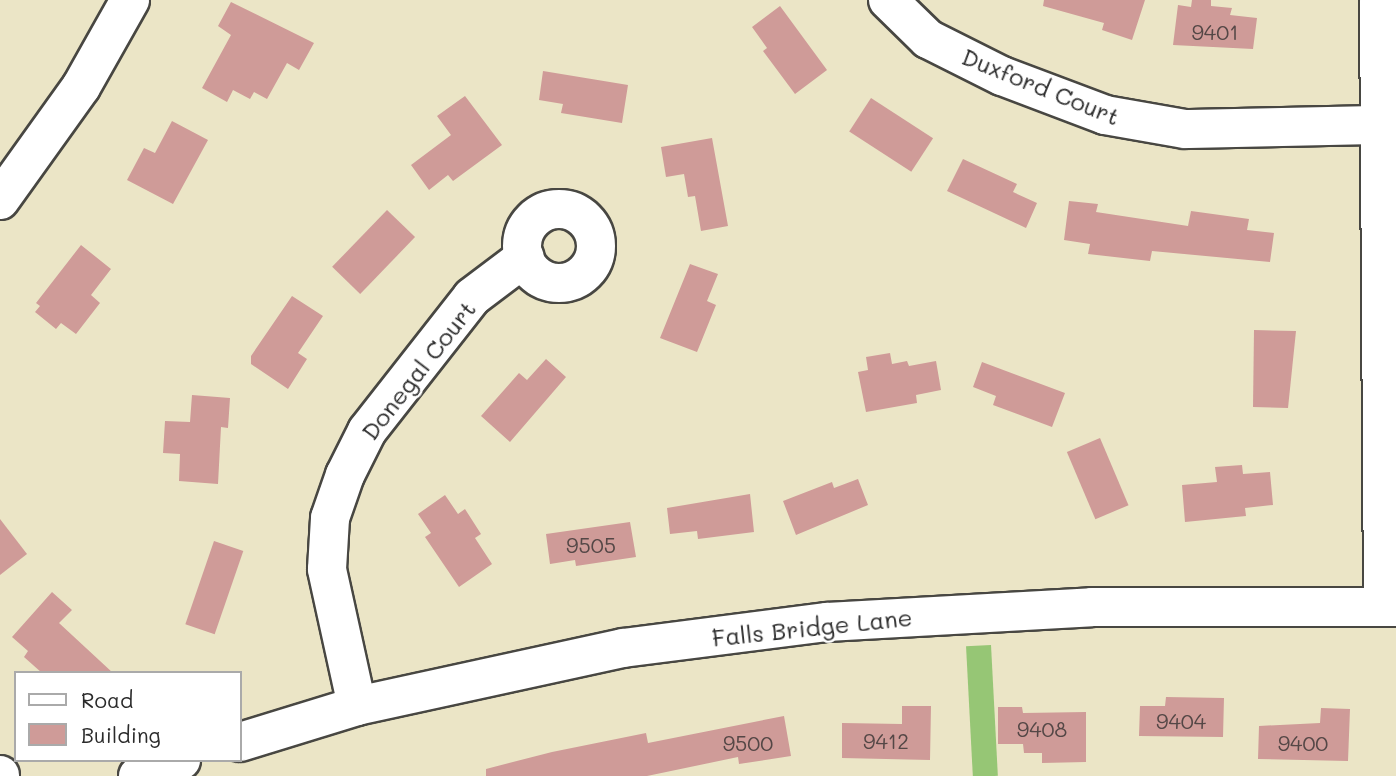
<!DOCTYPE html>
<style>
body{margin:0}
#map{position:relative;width:1396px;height:776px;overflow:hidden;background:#ebe5c6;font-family:Mali,sans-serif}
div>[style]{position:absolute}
.green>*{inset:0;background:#96c675;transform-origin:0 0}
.building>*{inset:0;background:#cf9b98;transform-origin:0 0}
.roads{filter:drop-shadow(2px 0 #484742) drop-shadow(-2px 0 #484742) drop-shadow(0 2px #484742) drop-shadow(0 -2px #484742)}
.minor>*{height:38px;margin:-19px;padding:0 19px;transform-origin:19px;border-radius:19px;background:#fff}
.minor>.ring{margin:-19px;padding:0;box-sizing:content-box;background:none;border:38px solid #fff;border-radius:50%}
span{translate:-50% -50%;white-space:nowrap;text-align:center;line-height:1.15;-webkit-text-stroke:5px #fff;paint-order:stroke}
.number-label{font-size:21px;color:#544746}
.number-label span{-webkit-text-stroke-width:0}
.street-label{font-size:24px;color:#2b2b2b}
.legend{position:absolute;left:14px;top:671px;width:228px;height:91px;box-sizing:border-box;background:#fff;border:2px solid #aaa;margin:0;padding:9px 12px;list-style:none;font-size:21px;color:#2b2b2b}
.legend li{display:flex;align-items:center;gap:14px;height:35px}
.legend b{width:35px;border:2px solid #aaa}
</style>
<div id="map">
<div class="green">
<i style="left:991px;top:645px;width:131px;height:25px;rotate:87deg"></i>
</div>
<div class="building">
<i style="clip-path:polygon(1044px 0,1145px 0,1132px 40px,1102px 30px,1104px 23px,1043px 6px)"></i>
<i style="clip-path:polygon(1192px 0,1211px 0,1211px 6px,1232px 8px,1230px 15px,1257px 18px,1253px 49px,1173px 45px,1178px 5px,1191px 7px)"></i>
<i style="clip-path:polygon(231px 2px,314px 43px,299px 70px,287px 63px,267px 99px,254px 92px,250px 99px,233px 90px,227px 102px,202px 88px,231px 35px,218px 26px)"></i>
<i style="clip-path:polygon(780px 6px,827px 70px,795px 94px,763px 51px,767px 48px,752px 27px)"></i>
<i style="clip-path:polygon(543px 71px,628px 85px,622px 123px,561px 113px,563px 104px,539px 100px)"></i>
<i style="clip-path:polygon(465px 96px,502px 145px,453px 181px,448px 175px,429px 190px,411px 165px,451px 135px,437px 116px)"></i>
<i style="left:871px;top:98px;width:74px;height:40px;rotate:33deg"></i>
<i style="clip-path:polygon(172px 121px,208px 140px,173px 204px,127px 180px,144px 148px,155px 153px)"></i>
<i style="clip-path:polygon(712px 138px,728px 226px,701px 231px,695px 196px,688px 197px,684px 174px,666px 177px,661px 147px)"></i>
<i style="clip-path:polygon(963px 159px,1017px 184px,1013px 192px,1037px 203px,1026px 228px,947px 191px)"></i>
<i style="clip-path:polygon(1069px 201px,1098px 204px,1096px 212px,1188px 226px,1191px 211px,1249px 219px,1247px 230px,1274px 233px,1270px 262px,1152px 251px,1150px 261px,1088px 254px,1090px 244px,1064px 240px)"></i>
<i style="left:387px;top:210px;width:39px;height:79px;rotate:44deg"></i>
<i style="clip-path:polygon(81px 245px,111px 269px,91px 295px,100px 303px,76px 334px,61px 323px,56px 329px,35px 312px,40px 306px,36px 303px)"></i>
<i style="clip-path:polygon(690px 264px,718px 274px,707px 301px,716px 305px,697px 352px,660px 338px)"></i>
<i style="clip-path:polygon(292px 296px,323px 316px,298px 353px,307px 359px,288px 389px,251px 364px,251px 356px)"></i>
<i style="clip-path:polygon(1254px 330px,1296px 331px,1288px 408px,1253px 407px)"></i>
<i style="clip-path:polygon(890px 353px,892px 364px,907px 361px,909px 366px,936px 361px,941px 390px,916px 395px,917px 403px,866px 412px,858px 372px,868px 370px,866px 357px)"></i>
<i style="clip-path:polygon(546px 359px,566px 377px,510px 442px,481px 416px,519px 373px,527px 380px)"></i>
<i style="clip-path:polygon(982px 362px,1065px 393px,1052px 427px,993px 405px,996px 396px,973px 387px)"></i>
<i style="clip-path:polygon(192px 395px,230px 398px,228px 428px,221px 427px,218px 484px,179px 481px,180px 454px,163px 453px,165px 421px,190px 422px)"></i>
<i style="left:1100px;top:438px;width:73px;height:36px;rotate:67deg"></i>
<i style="clip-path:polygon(1242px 465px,1243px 474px,1270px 472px,1273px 505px,1245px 508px,1246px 516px,1185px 522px,1182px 485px,1217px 482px,1215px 467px)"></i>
<i style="clip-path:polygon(858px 479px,868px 505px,796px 535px,783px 501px,832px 482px,834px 488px)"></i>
<i style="clip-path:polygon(750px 494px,754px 532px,698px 539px,697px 531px,670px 534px,667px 508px)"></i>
<i style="clip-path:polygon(445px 495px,458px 514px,465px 509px,481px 534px,475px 538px,492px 564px,459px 587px,425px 537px,431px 533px,418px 514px)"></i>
<i style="clip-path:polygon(0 519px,27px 554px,0 575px)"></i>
<i style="clip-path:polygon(630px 522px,636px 557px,576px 566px,575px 560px,550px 564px,546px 534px)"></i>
<i style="left:214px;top:541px;width:31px;height:88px;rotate:19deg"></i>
<i style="clip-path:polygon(52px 592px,72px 610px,59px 623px,113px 673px,42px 673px,24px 657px,28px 651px,12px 637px)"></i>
<i style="clip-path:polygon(1166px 697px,1224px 698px,1223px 737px,1139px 736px,1140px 706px,1165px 706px)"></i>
<i style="clip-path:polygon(902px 706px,931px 706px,930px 760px,842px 758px,842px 723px,902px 724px)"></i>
<i style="clip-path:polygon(998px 707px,1022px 707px,1023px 713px,1086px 712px,1086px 762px,1042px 763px,1042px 753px,1024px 753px,1023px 744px,998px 744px)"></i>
<i style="clip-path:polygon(1321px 708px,1350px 709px,1348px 761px,1258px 759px,1259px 726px,1320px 723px)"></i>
<i style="clip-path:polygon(784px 716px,791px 756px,739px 764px,738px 757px,647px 776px,486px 776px,486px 769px,552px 752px,646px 733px,648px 743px)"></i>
</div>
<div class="roads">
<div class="minor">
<i style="left:888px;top:0;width:56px;rotate:44.3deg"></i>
<i style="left:928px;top:39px;width:83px;rotate:26.6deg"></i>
<i style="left:1002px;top:76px;width:110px;rotate:20.7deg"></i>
<i style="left:1105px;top:115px;width:81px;rotate:9.9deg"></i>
<i style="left:1185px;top:129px;width:194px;rotate:-1.2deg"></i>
<i style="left:1379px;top:0;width:607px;rotate:89.62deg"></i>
<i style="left:0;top:200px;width:139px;rotate:-54.4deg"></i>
<i style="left:81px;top:87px;width:100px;rotate:-60.6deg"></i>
<i class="ring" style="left:522px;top:209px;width:36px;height:36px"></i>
<i style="left:357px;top:706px;width:140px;rotate:-102.4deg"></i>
<i style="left:327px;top:569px;width:51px;rotate:-86.6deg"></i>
<i style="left:330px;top:518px;width:46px;rotate:-70.8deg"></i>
<i style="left:345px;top:475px;width:49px;rotate:-63.4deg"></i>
<i style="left:367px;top:431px;width:170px;rotate:-51.9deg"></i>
<i style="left:472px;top:297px;width:66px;rotate:-37deg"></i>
<i style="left:240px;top:742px;width:122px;rotate:-17.1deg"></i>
<i style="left:357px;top:706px;width:272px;rotate:-12.3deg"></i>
<i style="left:623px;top:648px;width:206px;rotate:-7.3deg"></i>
<i style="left:827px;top:622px;width:265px;rotate:-3.2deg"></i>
<i style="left:1092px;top:607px;width:304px"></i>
<i style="left:0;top:775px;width:1px;rotate:90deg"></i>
<i style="left:138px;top:776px;width:46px;rotate:-20.4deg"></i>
</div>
</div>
<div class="number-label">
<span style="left:1215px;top:32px">9401</span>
<span style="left:591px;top:545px">9505</span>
<span style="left:1181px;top:721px">9404</span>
<span style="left:1042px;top:729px">9408</span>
<span style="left:886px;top:741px">9412</span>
<span style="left:748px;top:743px">9500</span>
<span style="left:1303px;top:743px">9400</span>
</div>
<div class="street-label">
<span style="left:1041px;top:86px;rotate:22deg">Duxford Court</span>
<span style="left:418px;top:370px;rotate:-52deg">Donegal Court</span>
<span style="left:812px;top:627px;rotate:-6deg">Falls Bridge Lane</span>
</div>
<ul class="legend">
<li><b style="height:9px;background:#fff"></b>Road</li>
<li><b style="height:19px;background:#cf9b98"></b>Building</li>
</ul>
</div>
